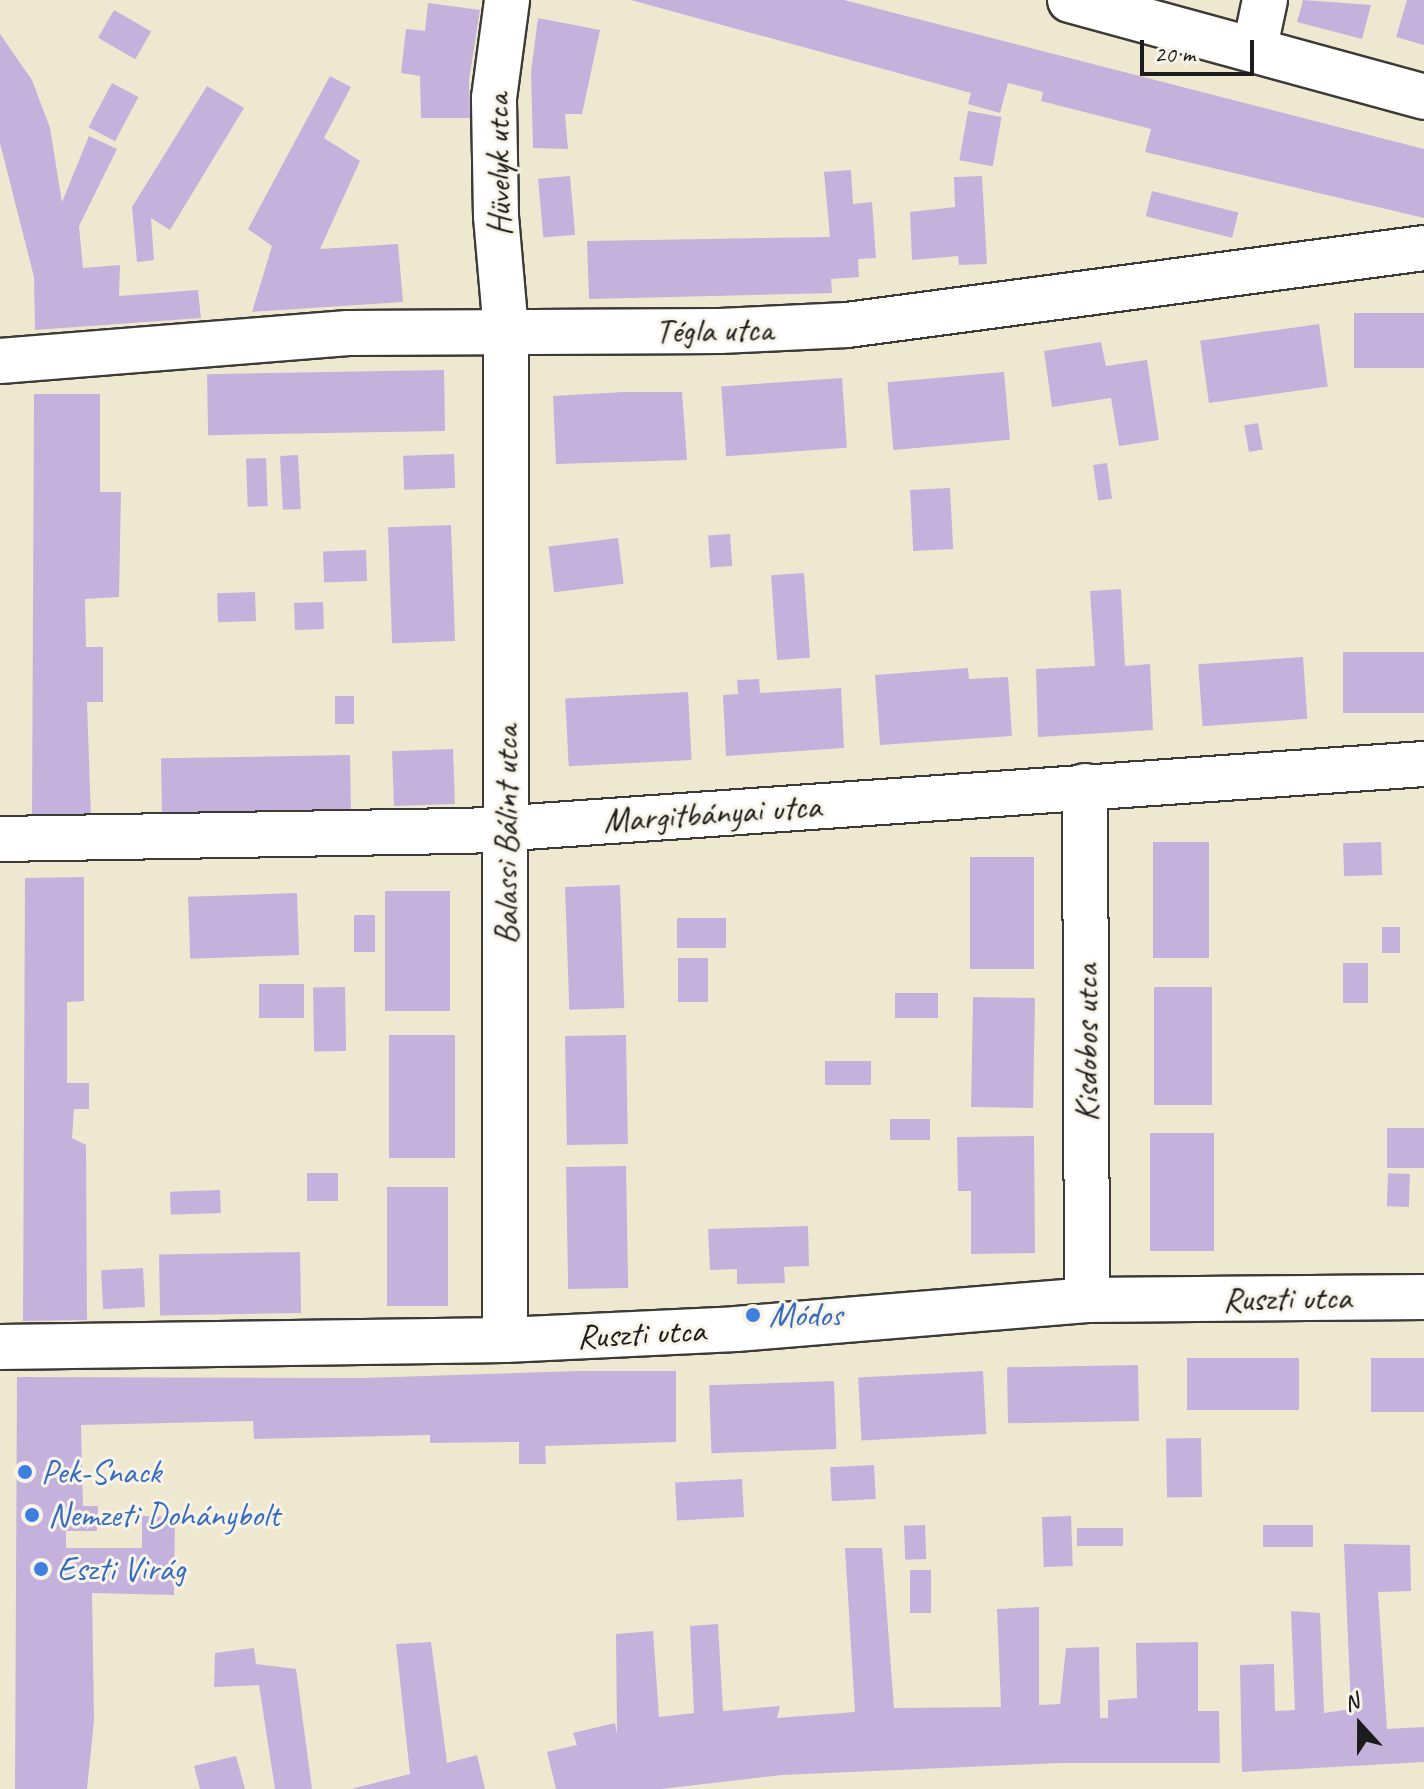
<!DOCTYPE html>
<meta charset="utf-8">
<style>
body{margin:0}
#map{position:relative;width:1424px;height:1789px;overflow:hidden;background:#efe8d0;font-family:Caveat,sans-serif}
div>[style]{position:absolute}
.building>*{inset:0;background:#c4b2dd;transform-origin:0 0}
.roads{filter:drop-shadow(2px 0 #3c3b37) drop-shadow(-2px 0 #3c3b37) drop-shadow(0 2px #3c3b37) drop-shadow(0 -2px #3c3b37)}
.minor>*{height:44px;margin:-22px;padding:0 22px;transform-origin:22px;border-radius:22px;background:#fff}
.dots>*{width:22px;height:22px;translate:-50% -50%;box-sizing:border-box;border:4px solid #f7f3e8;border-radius:50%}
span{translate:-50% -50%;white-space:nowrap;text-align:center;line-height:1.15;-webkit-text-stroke:6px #f7f3e8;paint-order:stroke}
.street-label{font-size:34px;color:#1c1c1c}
.shop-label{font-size:34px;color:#366cbe}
.left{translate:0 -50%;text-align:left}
.north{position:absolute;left:1320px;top:1685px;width:80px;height:80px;-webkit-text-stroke:6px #f7f3e8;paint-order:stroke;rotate:339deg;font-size:22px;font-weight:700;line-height:32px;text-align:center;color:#1c1c1c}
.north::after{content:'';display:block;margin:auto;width:28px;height:36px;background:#1c1c1c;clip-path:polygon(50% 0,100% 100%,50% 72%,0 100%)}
.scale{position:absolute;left:1140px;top:40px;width:114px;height:36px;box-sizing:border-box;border:4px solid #1c1c1c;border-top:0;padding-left:10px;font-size:24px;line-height:28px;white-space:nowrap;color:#1c1c1c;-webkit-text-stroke:6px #f7f3e8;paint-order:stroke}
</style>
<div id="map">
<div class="building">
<i style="clip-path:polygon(631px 0,844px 0,1424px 149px,1424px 218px,1145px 152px,1151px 129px,1041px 101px,1043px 92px,1008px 83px,1000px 113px,968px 104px,971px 93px)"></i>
<i style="clip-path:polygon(1303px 0,1371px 5px,1362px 39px,1297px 22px)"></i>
<i style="clip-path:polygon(1407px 0,1424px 0,1424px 45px,1396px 37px)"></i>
<i style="clip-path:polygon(428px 3px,480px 10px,469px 80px,470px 118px,421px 118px,420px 76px,401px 73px,406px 29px,425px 31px)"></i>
<i style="left:114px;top:10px;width:43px;height:32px;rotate:30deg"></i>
<i style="clip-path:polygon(538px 18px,600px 30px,582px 114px,565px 114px,568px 149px,533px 148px,531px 72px)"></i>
<i style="clip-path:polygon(0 34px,32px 80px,50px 128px,62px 202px,89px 136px,117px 149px,79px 226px,83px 268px,120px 265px,119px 296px,198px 290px,201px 318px,35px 330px,34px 277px,0 143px)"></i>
<i style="clip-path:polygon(330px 76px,351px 87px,324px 138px,360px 161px,320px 249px,398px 244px,403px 302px,252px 312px,272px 246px,248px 229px)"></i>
<i style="left:112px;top:83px;width:30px;height:50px;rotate:28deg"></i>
<i style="clip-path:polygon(207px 86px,244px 108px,170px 230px,151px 218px,154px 260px,137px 262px,132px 207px)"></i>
<i style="left:968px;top:111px;width:34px;height:50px;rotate:10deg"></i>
<i style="clip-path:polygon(851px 170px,853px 204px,872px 202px,876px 258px,858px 259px,859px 277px,831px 279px,832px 293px,589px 299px,587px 241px,830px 237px,824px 172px)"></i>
<i style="left:570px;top:176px;width:59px;height:32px;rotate:85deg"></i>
<i style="clip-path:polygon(982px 176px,987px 264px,959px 265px,958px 256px,912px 260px,910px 212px,955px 207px,954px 177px)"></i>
<i style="left:1152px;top:191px;width:89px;height:26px;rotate:14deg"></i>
<i style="left:1424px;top:313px;width:55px;height:70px;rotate:90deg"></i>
<i style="left:1319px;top:324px;width:63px;height:120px;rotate:82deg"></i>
<i style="clip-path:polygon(1101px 342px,1106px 366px,1147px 360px,1159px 440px,1119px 446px,1111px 398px,1052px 407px,1044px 351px)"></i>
<i style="left:444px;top:370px;width:61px;height:237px;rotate:89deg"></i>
<i style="left:1004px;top:372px;width:68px;height:117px;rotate:85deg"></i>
<i style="left:842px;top:378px;width:70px;height:121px;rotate:86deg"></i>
<i style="clip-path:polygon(624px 392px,682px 392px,687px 460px,556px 464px,553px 396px)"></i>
<i style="clip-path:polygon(34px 394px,100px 394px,100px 492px,121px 492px,119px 597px,85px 599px,86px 647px,103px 647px,103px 702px,87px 702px,91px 818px,32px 819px)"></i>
<i style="left:1258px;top:423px;width:27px;height:14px;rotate:80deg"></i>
<i style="left:454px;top:454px;width:34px;height:51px;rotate:88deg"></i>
<i style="left:298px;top:455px;width:54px;height:18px;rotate:87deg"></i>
<i style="left:266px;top:458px;width:48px;height:20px;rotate:88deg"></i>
<i style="left:1107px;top:463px;width:36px;height:14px;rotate:82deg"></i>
<i style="left:950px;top:488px;width:61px;height:40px;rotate:87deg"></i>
<i style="left:451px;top:525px;width:116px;height:63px;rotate:88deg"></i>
<i style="left:730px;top:534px;width:32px;height:22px;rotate:86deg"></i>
<i style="left:618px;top:538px;width:46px;height:70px;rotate:83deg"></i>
<i style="left:366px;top:550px;width:31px;height:43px;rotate:88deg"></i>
<i style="left:804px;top:573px;width:85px;height:33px;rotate:86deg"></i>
<i style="clip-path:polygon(1121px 589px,1125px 666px,1150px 664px,1153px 730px,1038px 737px,1036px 669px,1095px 666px,1090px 591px)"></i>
<i style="left:255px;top:592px;width:29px;height:38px;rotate:88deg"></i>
<i style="left:323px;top:602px;width:27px;height:29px;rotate:88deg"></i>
<i style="left:1424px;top:652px;width:61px;height:81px;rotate:90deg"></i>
<i style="left:1303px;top:657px;width:62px;height:105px;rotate:86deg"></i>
<i style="clip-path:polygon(968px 668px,969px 679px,1008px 677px,1012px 736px,880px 745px,875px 675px)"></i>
<i style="clip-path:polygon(759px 679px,760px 693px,841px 688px,844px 748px,726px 756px,723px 695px,738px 694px,737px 680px)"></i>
<i style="left:688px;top:692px;width:68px;height:123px;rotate:87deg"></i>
<i style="left:335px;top:696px;width:19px;height:28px"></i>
<i style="left:453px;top:749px;width:55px;height:61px;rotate:88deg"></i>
<i style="left:350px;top:755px;width:55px;height:189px;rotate:89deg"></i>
<i style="left:1153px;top:842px;width:56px;height:116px"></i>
<i style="left:1381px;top:842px;width:33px;height:38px;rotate:88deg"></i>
<i style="left:970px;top:857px;width:64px;height:112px"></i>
<i style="clip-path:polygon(84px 877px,84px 1001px,67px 1002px,67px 1083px,89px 1083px,89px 1109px,74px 1109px,72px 1138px,86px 1145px,87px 1320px,23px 1321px,25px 878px)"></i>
<i style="left:620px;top:885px;width:123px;height:55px;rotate:88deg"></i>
<i style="left:385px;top:891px;width:65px;height:120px"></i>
<i style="left:297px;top:893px;width:62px;height:109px;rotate:88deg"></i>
<i style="left:354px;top:915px;width:21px;height:37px"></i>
<i style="left:677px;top:918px;width:49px;height:30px"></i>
<i style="left:1382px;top:927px;width:18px;height:26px"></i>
<i style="left:678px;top:958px;width:30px;height:44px"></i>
<i style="left:1343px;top:963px;width:25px;height:40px"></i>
<i style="left:259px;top:984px;width:45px;height:34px"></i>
<i style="left:345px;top:987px;width:64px;height:32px;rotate:89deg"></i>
<i style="left:1154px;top:987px;width:58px;height:118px"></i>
<i style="left:895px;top:993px;width:43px;height:25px"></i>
<i style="left:1035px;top:998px;width:110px;height:62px;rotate:91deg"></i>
<i style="left:389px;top:1035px;width:66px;height:123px"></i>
<i style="left:626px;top:1035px;width:109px;height:61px;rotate:89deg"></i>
<i style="left:825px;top:1061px;width:46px;height:24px"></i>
<i style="left:890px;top:1119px;width:40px;height:21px"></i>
<i style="left:1424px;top:1128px;width:40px;height:37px;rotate:90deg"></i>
<i style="left:1150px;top:1133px;width:64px;height:118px"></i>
<i style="clip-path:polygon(1034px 1136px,1035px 1253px,971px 1254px,971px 1191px,958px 1191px,957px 1137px)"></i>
<i style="left:626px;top:1166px;width:122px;height:60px;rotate:89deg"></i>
<i style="left:307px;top:1173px;width:31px;height:28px"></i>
<i style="left:1410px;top:1174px;width:33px;height:22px;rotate:92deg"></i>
<i style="left:387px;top:1187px;width:61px;height:119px"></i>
<i style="left:220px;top:1190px;width:23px;height:50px;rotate:88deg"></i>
<i style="clip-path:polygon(808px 1226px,809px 1266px,784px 1267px,785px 1283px,737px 1284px,737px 1269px,710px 1270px,708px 1229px)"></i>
<i style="left:300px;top:1252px;width:61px;height:141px;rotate:89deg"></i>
<i style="left:143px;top:1268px;width:39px;height:42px;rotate:87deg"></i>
<i style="left:1299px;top:1358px;width:52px;height:112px;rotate:90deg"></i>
<i style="left:1424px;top:1358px;width:54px;height:53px;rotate:90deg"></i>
<i style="left:1138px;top:1365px;width:56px;height:131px;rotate:89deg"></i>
<i style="clip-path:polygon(578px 1371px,676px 1371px,676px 1442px,545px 1446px,546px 1464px,519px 1464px,519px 1442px,430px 1443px,430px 1435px,254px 1439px,253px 1421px,81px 1425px,83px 1506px,98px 1506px,97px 1531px,66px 1531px,66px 1548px,142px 1548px,142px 1516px,175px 1517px,174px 1595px,92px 1593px,94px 1721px,87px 1789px,15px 1789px,17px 1377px,362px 1378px)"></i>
<i style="left:983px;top:1371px;width:63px;height:125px;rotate:87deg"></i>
<i style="left:834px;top:1381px;width:68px;height:125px;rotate:88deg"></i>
<i style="left:1201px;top:1438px;width:59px;height:35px;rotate:89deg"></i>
<i style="left:874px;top:1465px;width:34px;height:44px;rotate:87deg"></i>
<i style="left:742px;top:1479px;width:38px;height:67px;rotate:87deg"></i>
<i style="left:1071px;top:1516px;width:50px;height:29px;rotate:88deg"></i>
<i style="left:925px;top:1525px;width:34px;height:21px;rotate:88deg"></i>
<i style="left:1313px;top:1525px;width:22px;height:50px;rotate:90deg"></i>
<i style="left:1123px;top:1528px;width:18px;height:46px;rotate:90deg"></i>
<i style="clip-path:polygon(1344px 1544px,1410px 1545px,1411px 1591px,1378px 1592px,1387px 1729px,1424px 1727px,1424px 1762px,1242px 1772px,1240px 1665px,1274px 1664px,1275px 1711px,1295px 1710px,1291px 1611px,1320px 1613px,1324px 1713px,1351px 1709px)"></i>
<i style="clip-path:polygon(845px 1548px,882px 1548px,894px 1708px,1001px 1707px,997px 1609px,1039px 1607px,1039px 1705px,1060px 1704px,1066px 1648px,1099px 1647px,1100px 1718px,1108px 1718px,1108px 1700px,1137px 1698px,1136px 1643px,1198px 1642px,1198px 1711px,1219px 1711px,1220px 1763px,1061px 1763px,782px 1775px,661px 1789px,556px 1789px,547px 1752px,577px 1745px,573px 1733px,615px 1723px,617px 1734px,616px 1634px,653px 1631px,659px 1717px,694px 1713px,690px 1626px,718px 1624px,723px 1711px,780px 1706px,777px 1718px,855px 1712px)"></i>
<i style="left:910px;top:1570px;width:21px;height:43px"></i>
<i style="clip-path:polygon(431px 1642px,447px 1763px,477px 1755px,485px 1789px,351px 1789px,410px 1774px,396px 1644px)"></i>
<i style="clip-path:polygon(254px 1648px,256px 1664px,296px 1669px,312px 1789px,275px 1789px,259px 1685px,214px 1687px,215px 1653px)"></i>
<i style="clip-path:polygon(236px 1756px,245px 1789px,200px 1789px,194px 1766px)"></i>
</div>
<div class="roads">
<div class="minor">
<i style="left:1070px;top:0;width:367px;rotate:15.3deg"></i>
<i style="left:1255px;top:47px;width:48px;rotate:-78deg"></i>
<i style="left:0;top:361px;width:349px;rotate:-4.6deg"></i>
<i style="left:348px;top:333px;width:372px;rotate:-0.3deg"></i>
<i style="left:720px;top:331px;width:127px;rotate:-2.7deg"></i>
<i style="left:847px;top:325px;width:582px;rotate:-7.6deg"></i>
<i style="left:1085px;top:786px;width:514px;rotate:89.78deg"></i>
<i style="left:0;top:839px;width:468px;rotate:-1deg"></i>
<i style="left:468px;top:831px;width:958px;rotate:-4.01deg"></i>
<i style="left:505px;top:1340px;width:1009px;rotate:-89.94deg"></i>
<i style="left:506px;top:331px;width:115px;rotate:-95deg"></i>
<i style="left:496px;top:216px;width:118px;rotate:-91deg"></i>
<i style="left:494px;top:98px;width:99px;rotate:-82.4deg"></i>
<i style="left:0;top:1347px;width:505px;rotate:-0.79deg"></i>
<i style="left:505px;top:1340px;width:231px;rotate:-2.7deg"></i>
<i style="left:736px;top:1329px;width:352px;rotate:-4.7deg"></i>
<i style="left:1087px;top:1300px;width:337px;rotate:-0.5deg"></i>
</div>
</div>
<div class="dots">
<i style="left:753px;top:1315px;background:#3f7fe0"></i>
<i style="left:25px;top:1472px;background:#3f7fe0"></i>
<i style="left:32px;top:1515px;background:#3f7fe0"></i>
<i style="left:41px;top:1569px;background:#3f7fe0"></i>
</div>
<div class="street-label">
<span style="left:498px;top:165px;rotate:-91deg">Hüvelyk utca</span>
<span style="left:714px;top:330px;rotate:-1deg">Tégla utca</span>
<span style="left:712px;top:813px;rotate:-4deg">Margitbányai utca</span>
<span style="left:506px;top:835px;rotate:-90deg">Balassi Bálint utca</span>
<span style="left:1086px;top:1043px;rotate:-90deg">Kisdobos utca</span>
<span style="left:1287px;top:1298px;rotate:-1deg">Ruszti utca</span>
<span style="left:641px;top:1333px;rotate:-3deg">Ruszti utca</span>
</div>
<div class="shop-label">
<span class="left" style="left:769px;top:1315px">Módos</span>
<span class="left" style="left:41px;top:1472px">Pek-Snack</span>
<span class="left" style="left:48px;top:1515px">Nemzeti Dohánybolt</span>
<span class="left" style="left:57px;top:1569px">Eszti Virág</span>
</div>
<div class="north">N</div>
<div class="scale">20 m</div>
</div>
